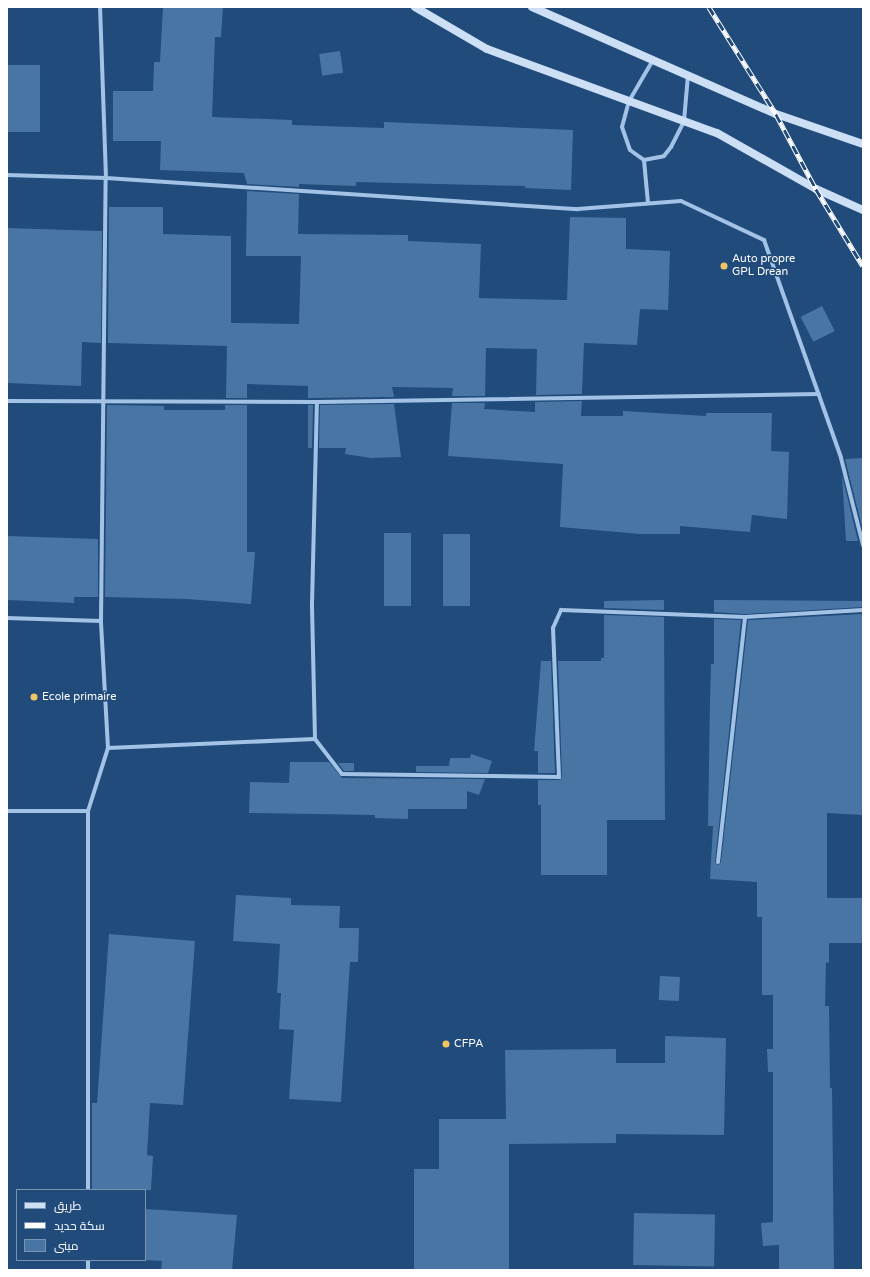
<!DOCTYPE html>
<meta charset="utf-8">
<style>
body{margin:0}
#map{position:relative;width:870px;height:1277px;overflow:hidden;background:#204b7b;font-family:"Varela Round",Cairo,sans-serif}
div>[style]{position:absolute}
.building>*{inset:0;background:#4975a4;transform-origin:0 0}
.street>*{height:4px;margin:-2px;padding:0 2px;transform-origin:2px;border-radius:2px;background:#a2c3e6}
.secondary>*{height:8px;margin:-4px;padding:0 4px;transform-origin:4px;border-radius:4px;background:#ccdff5}
.rail>*{height:4.5px;margin-top:-2.25px;transform-origin:0;background:repeating-linear-gradient(90deg,#204b7b 0 9px,#fff 0 18px);box-sizing:border-box;border-block:1px solid #fff}
.dots>*{width:11px;height:11px;translate:-50% -50%;box-sizing:border-box;border:2px solid #204b7b;border-radius:50%}
span{translate:-50% -50%;white-space:nowrap;text-align:center;line-height:1.15;-webkit-text-stroke:3.5px #204b7b;paint-order:stroke}
.poi-label{font-size:11px;color:#fff}
.left{translate:0 -50%;text-align:left}
.frame{position:absolute;inset:0;border:8px solid #fff;pointer-events:none}
.legend{position:absolute;left:16px;top:1189px;width:130px;height:72px;box-sizing:border-box;background:#204b7b;border:1px solid #7993b0;margin:0;padding:5px 7px;list-style:none;font-size:12px;color:#fff}
.legend li{display:flex;align-items:center;gap:8px;height:20px}
.legend b{width:20px;border:1px solid #7993b0}
</style>
<div id="map">
<div class="building">
<i style="clip-path:polygon(163px 7px,223px 7px,221px 37px,215px 37px,212px 117px,292px 120px,292px 125px,384px 128px,384px 122px,573px 130px,571px 190px,525px 188px,525px 186px,356px 182px,356px 186px,299px 184px,299px 187px,247px 184px,244px 173px,160px 170px,161px 141px,113px 141px,113px 91px,153px 91px,154px 62px,160px 62px)"></i>
<i style="left:340px;top:51px;width:22px;height:21px;rotate:82deg"></i>
<i style="left:7px;top:65px;width:33px;height:67px"></i>
<i style="clip-path:polygon(247px 191px,299px 194px,298px 234px,408px 235px,408px 241px,481px 244px,479px 298px,567px 300px,570px 217px,626px 218px,626px 249px,670px 251px,668px 310px,640px 309px,637px 345px,584px 343px,582px 394px,536px 395px,537px 349px,486px 348px,485px 396px,452px 396px,453px 388px,392px 387px,394px 397px,308px 398px,308px 386px,247px 384px,247px 398px,226px 398px,227px 346px,108px 343px,109px 207px,163px 207px,163px 234px,231px 236px,231px 323px,299px 324px,301px 256px,246px 256px)"></i>
<i style="clip-path:polygon(7px 228px,102px 231px,101px 343px,82px 342px,81px 386px,7px 383px)"></i>
<i style="left:822px;top:306px;width:28px;height:24px;rotate:63deg"></i>
<i style="clip-path:polygon(582px 401px,581px 416px,623px 416px,623px 411px,706px 416px,706px 413px,772px 413px,771px 451px,789px 452px,787px 519px,752px 515px,750px 532px,680px 526px,680px 534px,640px 534px,560px 527px,563px 464px,448px 456px,452px 403px,485px 403px,484px 409px,535px 412px,535px 402px)"></i>
<i style="clip-path:polygon(394px 404px,401px 457px,371px 458px,345px 454px,346px 448px,319px 448px,320px 405px)"></i>
<i style="clip-path:polygon(107px 405px,164px 406px,164px 410px,225px 410px,225px 405px,247px 405px,247px 552px,255px 552px,251px 604px,187px 599px,105px 597px)"></i>
<i style="clip-path:polygon(308px 405px,313px 405px,312px 448px,308px 448px)"></i>
<i style="clip-path:polygon(863px 458px,863px 531px,845px 459px)"></i>
<i style="clip-path:polygon(842px 475px,858px 541px,846px 541px)"></i>
<i style="left:384px;top:533px;width:27px;height:73px"></i>
<i style="left:443px;top:534px;width:27px;height:72px"></i>
<i style="clip-path:polygon(7px 536px,98px 539px,98px 597px,74px 597px,74px 603px,7px 600px)"></i>
<i style="clip-path:polygon(664px 600px,664px 610px,604px 608px,604px 601px)"></i>
<i style="clip-path:polygon(714px 600px,863px 601px,863px 607px,745px 614px,714px 612px)"></i>
<i style="clip-path:polygon(863px 614px,863px 815px,827px 813px,827px 898px,863px 898px,863px 943px,829px 943px,829px 962px,826px 963px,825px 1006px,829px 1006px,830px 1088px,832px 1088px,834px 1270px,779px 1270px,779px 1245px,763px 1246px,761px 1223px,773px 1222px,773px 1072px,768px 1072px,767px 1049px,773px 1049px,773px 995px,762px 995px,762px 917px,757px 917px,757px 882px,710px 879px,713px 826px,708px 826px,710px 700px,711px 664px,714px 664px,714px 619px,741px 620px,715px 862px,718px 865px,721px 862px,748px 620px)"></i>
<i style="clip-path:polygon(604px 615px,664px 617px,665px 820px,607px 820px,607px 875px,541px 875px,541px 805px,538px 805px,538px 780px,559px 780px,562px 777px,558px 661px,601px 661px,601px 658px,604px 658px)"></i>
<i style="clip-path:polygon(541px 661px,551px 661px,555px 773px,538px 773px,538px 751px,534px 751px)"></i>
<i style="clip-path:polygon(471px 754px,492px 761px,488px 773px,416px 772px,416px 766px,449px 766px,450px 758px,470px 758px)"></i>
<i style="clip-path:polygon(290px 762px,329px 762px,342px 778px,485px 779px,479px 795px,467px 791px,467px 809px,408px 809px,408px 819px,375px 818px,375px 815px,249px 813px,250px 782px,289px 783px)"></i>
<i style="clip-path:polygon(338px 763px,354px 763px,354px 771px,344px 771px)"></i>
<i style="clip-path:polygon(236px 895px,291px 898px,291px 905px,340px 906px,339px 928px,359px 928px,358px 962px,350px 962px,341px 1102px,289px 1099px,294px 1030px,279px 1029px,281px 993px,277px 993px,280px 944px,233px 941px)"></i>
<i style="clip-path:polygon(109px 934px,195px 941px,183px 1105px,150px 1103px,147px 1155px,153px 1156px,151px 1190px,92px 1189px,92px 1103px,97px 1103px)"></i>
<i style="left:660px;top:976px;width:20px;height:24px;rotate:3deg"></i>
<i style="clip-path:polygon(665px 1036px,726px 1038px,724px 1135px,616px 1134px,616px 1143px,509px 1144px,509px 1270px,414px 1270px,414px 1169px,439px 1169px,439px 1119px,506px 1119px,505px 1050px,616px 1049px,616px 1063px,665px 1063px)"></i>
<i style="clip-path:polygon(145px 1209px,237px 1215px,232px 1270px,161px 1270px,162px 1261px,145px 1260px)"></i>
<i style="left:634px;top:1213px;width:81px;height:52px;rotate:1deg"></i>
</div>
<div class="street">
<i style="left:653px;top:60px;width:48px;rotate:120.3deg"></i>
<i style="left:629px;top:101px;width:27px;rotate:105deg"></i>
<i style="left:622px;top:127px;width:24px;rotate:71deg"></i>
<i style="left:630px;top:150px;width:17px;rotate:36deg"></i>
<i style="left:644px;top:160px;width:20px;rotate:-11deg"></i>
<i style="left:664px;top:156px;width:11px;rotate:-52deg"></i>
<i style="left:671px;top:147px;width:29px;rotate:-63deg"></i>
<i style="left:684px;top:121px;width:46px;rotate:-85deg"></i>
<i style="left:644px;top:160px;width:43px;rotate:84.7deg"></i>
<i style="left:7px;top:175px;width:99px;rotate:1.7deg"></i>
<i style="left:106px;top:178px;width:473px;rotate:3.8deg"></i>
<i style="left:578px;top:209px;width:103px;rotate:-4.4deg"></i>
<i style="left:681px;top:201px;width:92px;rotate:25.2deg"></i>
<i style="left:764px;top:240px;width:231px;rotate:70.5deg"></i>
<i style="left:841px;top:458px;width:90px;rotate:75.8deg"></i>
<i style="left:7px;top:401px;width:310px;rotate:0.2deg"></i>
<i style="left:317px;top:402px;width:502px;rotate:-0.91deg"></i>
<i style="left:7px;top:618px;width:94px;rotate:1.8deg"></i>
<i style="left:315px;top:739px;width:44px;rotate:52.4deg"></i>
<i style="left:342px;top:774px;width:217px;rotate:0.8deg"></i>
<i style="left:559px;top:777px;width:149px;rotate:-92.3deg"></i>
<i style="left:553px;top:628px;width:20px;rotate:-66deg"></i>
<i style="left:561px;top:610px;width:184px;rotate:2.2deg"></i>
<i style="left:745px;top:617px;width:118px;rotate:-3.4deg"></i>
<i style="left:108px;top:748px;width:207px;rotate:-2.5deg"></i>
<i style="left:315px;top:739px;width:135px;rotate:-91.3deg"></i>
<i style="left:312px;top:604px;width:202px;rotate:-88.6deg"></i>
<i style="left:7px;top:811px;width:81px"></i>
<i style="left:718px;top:862px;width:246px;rotate:-83.7deg"></i>
<i style="left:88px;top:1190px;width:379px;rotate:-90deg"></i>
<i style="left:88px;top:811px;width:66px;rotate:-72.4deg"></i>
<i style="left:108px;top:748px;width:127px;rotate:-93.2deg"></i>
<i style="left:101px;top:621px;width:443px;rotate:-89.4deg"></i>
<i style="left:106px;top:178px;width:171px;rotate:-92deg"></i>
<i style="left:88px;top:1270px;width:10px;rotate:-90deg"></i>
</div>
<div class="secondary">
<i style="left:415px;top:7px;width:83px;rotate:30.3deg"></i>
<i style="left:487px;top:49px;width:245px;rotate:20.1deg"></i>
<i style="left:717px;top:133px;width:114px;rotate:29.5deg"></i>
<i style="left:816px;top:189px;width:51px;rotate:24.1deg"></i>
<i style="left:532px;top:7px;width:266px;rotate:23.7deg"></i>
<i style="left:776px;top:114px;width:92px;rotate:19deg"></i>
</div>
<div class="rail">
<i style="left:709px;top:7px;width:126px;rotate:57.9deg"></i>
<i style="left:776px;top:114px;width:85px;rotate:61.9deg"></i>
<i style="left:816px;top:189px;width:90px;rotate:58.6deg"></i>
</div>
<div class="dots">
<i style="left:724px;top:266px;background:#f3c563"></i>
<i style="left:34px;top:697px;background:#f3c563"></i>
<i style="left:446px;top:1044px;background:#f3c563"></i>
</div>
<div class="poi-label">
<span class="left" style="left:732px;top:266px">Auto propre<br>GPL Drean</span>
<span class="left" style="left:42px;top:697px">Ecole primaire</span>
<span class="left" style="left:454px;top:1044px">CFPA</span>
</div>
<div class="frame"></div>
<ul class="legend">
<li><b style="height:5px;background:#ccdff5"></b>طريق</li>
<li><b style="height:5px;background:#fff"></b>سكة حديد</li>
<li><b style="height:11px;background:#4975a4"></b>مبنى</li>
</ul>
</div>
